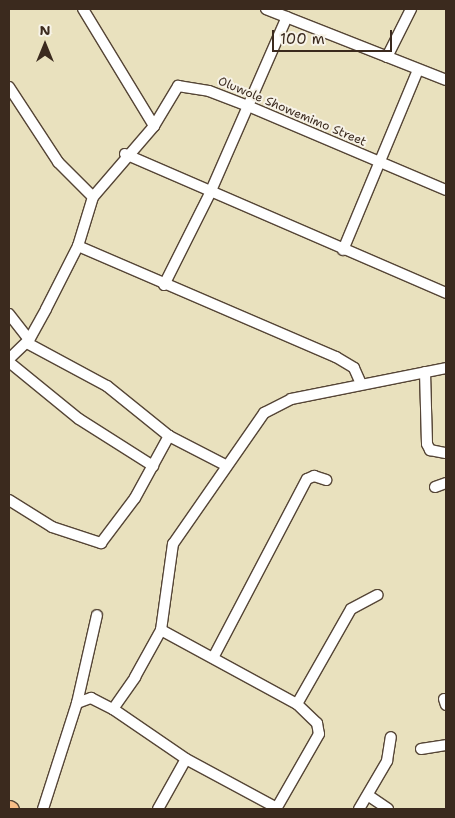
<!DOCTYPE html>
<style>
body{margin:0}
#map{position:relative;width:455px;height:818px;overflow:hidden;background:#e9e1be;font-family:"Shantell Sans",sans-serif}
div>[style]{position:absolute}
.roads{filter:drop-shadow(1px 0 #554536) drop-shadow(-1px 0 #554536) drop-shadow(0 1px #554536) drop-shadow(0 -1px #554536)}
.minor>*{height:10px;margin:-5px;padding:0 5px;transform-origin:5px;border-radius:5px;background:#fff}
.highway>*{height:15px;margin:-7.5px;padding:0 7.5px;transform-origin:7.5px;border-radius:7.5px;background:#f7be87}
span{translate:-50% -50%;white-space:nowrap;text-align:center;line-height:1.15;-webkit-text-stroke:4px #f7f3e8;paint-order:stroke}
.street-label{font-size:12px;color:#3b2a1e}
.frame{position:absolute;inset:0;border:10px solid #3b2a1e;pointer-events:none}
.north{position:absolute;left:20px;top:20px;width:50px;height:50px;-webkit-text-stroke:4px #f7f3e8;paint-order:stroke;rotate:0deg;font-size:14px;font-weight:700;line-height:20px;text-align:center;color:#3b2a1e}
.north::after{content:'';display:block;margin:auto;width:18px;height:22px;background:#3b2a1e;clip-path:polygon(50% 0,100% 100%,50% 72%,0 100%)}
.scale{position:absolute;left:272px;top:30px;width:120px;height:22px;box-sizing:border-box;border:2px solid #3b2a1e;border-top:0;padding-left:6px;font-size:15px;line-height:18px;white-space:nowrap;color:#3b2a1e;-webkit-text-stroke:4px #f7f3e8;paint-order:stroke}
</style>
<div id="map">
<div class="roads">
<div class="minor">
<i style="left:83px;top:9px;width:137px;rotate:58.7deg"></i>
<i style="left:266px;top:9px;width:193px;rotate:21.5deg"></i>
<i style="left:387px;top:57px;width:54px;rotate:-63.4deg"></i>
<i style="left:9px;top:87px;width:90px;rotate:56.8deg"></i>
<i style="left:58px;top:162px;width:49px;rotate:45deg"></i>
<i style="left:125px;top:154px;width:350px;rotate:23.4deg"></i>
<i style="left:78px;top:246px;width:281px;rotate:23.3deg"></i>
<i style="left:336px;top:357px;width:21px;rotate:31deg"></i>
<i style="left:354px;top:368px;width:17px;rotate:66deg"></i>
<i style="left:343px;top:250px;width:195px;rotate:-67.4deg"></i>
<i style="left:164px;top:285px;width:103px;rotate:-63.4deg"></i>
<i style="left:210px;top:193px;width:192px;rotate:-66.4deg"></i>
<i style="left:9px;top:314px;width:33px;rotate:52deg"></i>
<i style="left:27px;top:343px;width:91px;rotate:28.3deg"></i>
<i style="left:107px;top:386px;width:80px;rotate:38.9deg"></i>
<i style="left:169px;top:436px;width:65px;rotate:27.3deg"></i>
<i style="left:9px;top:359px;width:28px;rotate:-44deg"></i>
<i style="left:29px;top:340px;width:35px;rotate:-61deg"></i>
<i style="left:46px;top:309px;width:71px;rotate:-63.1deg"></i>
<i style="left:78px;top:246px;width:51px;rotate:-73deg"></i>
<i style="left:93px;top:197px;width:94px;rotate:-49.3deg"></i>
<i style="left:154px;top:126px;width:47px;rotate:-59deg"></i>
<i style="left:178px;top:86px;width:31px;rotate:9deg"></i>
<i style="left:209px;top:91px;width:42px;rotate:21deg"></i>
<i style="left:248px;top:106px;width:215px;rotate:23deg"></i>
<i style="left:9px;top:362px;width:90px;rotate:39.2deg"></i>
<i style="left:79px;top:419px;width:88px;rotate:32.4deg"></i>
<i style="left:425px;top:372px;width:72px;rotate:88.4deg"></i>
<i style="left:427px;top:444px;width:7px;rotate:63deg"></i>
<i style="left:430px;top:450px;width:16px;rotate:11deg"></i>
<i style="left:435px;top:487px;width:12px;rotate:-20deg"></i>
<i style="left:9px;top:500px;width:51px;rotate:32.1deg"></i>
<i style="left:52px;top:527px;width:52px;rotate:18.1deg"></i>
<i style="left:101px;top:543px;width:56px;rotate:-52.9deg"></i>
<i style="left:135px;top:498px;width:71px;rotate:-61.3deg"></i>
<i style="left:161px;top:630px;width:155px;rotate:28.6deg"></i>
<i style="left:297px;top:704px;width:28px;rotate:44deg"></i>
<i style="left:317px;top:723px;width:11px;rotate:80deg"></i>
<i style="left:319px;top:734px;width:86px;rotate:119.8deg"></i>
<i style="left:214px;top:656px;width:200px;rotate:-62.3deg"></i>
<i style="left:307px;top:479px;width:8px;rotate:-23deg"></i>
<i style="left:314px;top:476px;width:13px;rotate:18deg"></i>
<i style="left:444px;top:699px;width:6px;rotate:72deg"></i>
<i style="left:77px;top:703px;width:90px;rotate:-77.2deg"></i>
<i style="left:297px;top:704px;width:109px;rotate:-60.4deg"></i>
<i style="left:351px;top:609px;width:30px;rotate:-28deg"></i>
<i style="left:113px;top:709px;width:88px;rotate:34.4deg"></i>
<i style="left:186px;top:759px;width:103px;rotate:28.3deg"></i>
<i style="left:421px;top:749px;width:25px;rotate:-9deg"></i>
<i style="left:369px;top:796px;width:23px;rotate:34deg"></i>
<i style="left:43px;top:809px;width:111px;rotate:-72.2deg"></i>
<i style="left:77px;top:703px;width:15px;rotate:-20deg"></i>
<i style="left:91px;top:698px;width:25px;rotate:27deg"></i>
<i style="left:113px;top:709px;width:39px;rotate:-55deg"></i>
<i style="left:135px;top:677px;width:54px;rotate:-61deg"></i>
<i style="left:161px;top:630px;width:87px;rotate:-82.1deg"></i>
<i style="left:173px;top:544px;width:160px;rotate:-55.2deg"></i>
<i style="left:264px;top:413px;width:30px;rotate:-27deg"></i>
<i style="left:291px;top:399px;width:158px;rotate:-11.3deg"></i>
<i style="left:158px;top:809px;width:57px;rotate:-60.8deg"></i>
<i style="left:359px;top:809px;width:56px;rotate:-59.7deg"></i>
<i style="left:387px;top:761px;width:24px;rotate:-81deg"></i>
</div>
<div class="highway">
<i style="left:9px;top:808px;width:2px;rotate:27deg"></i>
</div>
</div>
<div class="street-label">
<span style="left:292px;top:112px;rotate:23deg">Oluwole Showemimo Street</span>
</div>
<div class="frame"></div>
<div class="north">N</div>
<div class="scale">100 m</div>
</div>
